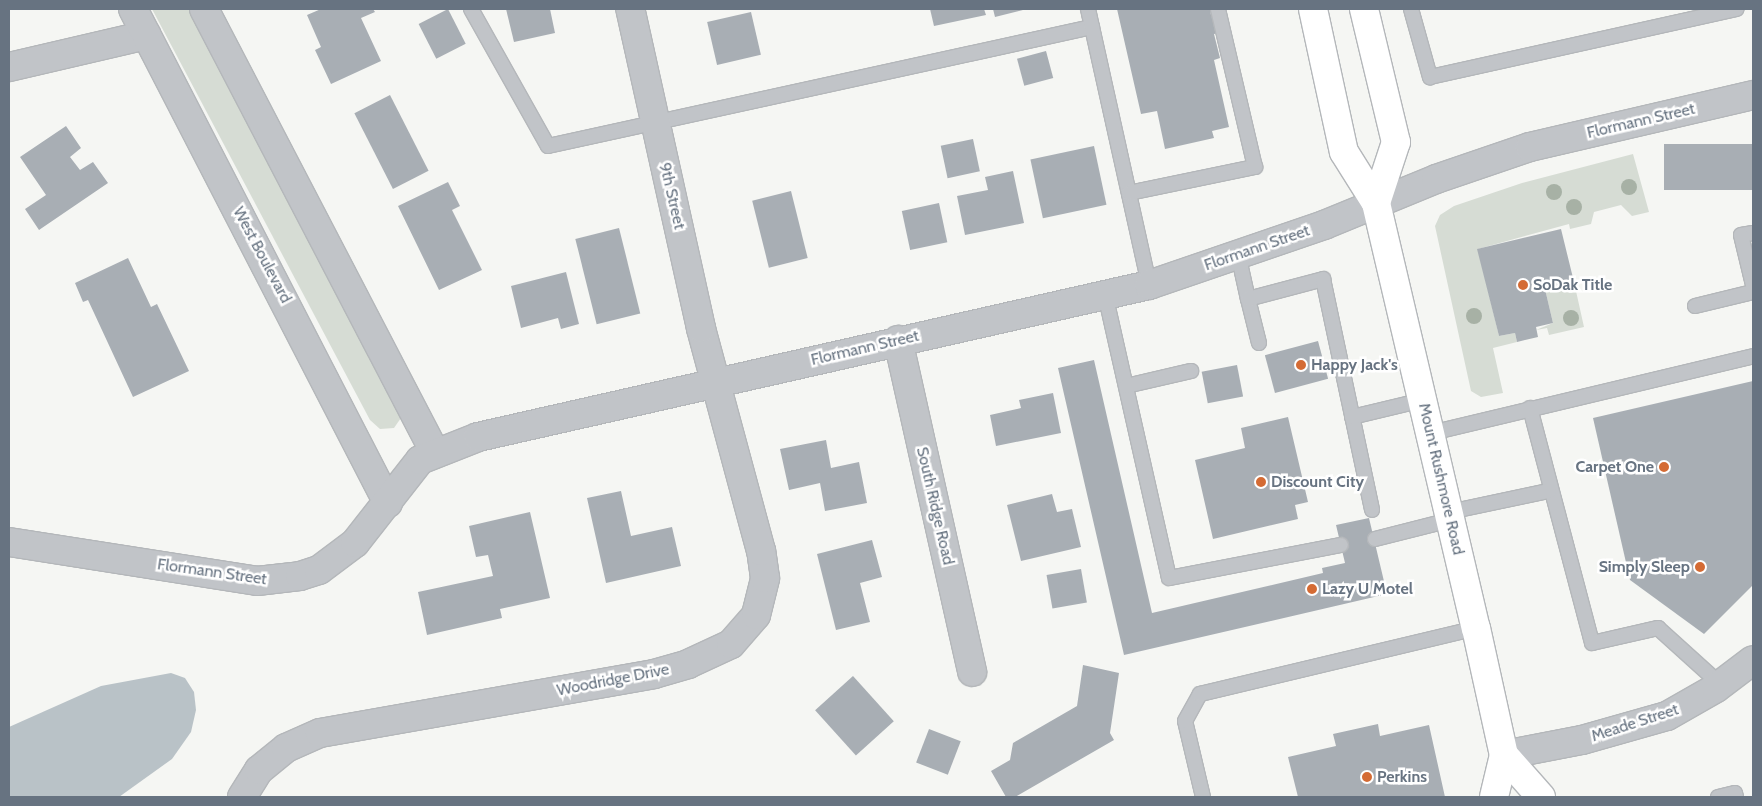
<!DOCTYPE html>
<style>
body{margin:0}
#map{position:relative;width:1762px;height:806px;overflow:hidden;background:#f5f6f3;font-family:Cabin,sans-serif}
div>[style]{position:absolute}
.green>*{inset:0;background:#d6dcd4}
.water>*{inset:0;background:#b9c2c7}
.building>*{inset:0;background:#a8aeb4;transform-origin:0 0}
.roads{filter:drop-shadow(1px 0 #b4b7ba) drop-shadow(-1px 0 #b4b7ba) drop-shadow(0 1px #b4b7ba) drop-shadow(0 -1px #b4b7ba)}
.service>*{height:14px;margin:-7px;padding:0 7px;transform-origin:7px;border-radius:7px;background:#c1c4c8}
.minor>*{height:28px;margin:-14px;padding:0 14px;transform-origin:14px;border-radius:14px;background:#c1c4c8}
.tertiary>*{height:28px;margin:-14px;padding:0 14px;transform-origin:14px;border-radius:14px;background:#c1c4c8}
.trunk>*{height:28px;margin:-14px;padding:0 14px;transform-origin:14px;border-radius:14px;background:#fff}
.trees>*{width:16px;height:16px;margin:-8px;border-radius:50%;background:#a7b1a5}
.dots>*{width:14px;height:14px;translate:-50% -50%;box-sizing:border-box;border:2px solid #fff;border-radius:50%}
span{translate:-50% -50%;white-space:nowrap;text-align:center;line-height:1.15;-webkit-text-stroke:5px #fff;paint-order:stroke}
.street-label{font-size:16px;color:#677381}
.poi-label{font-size:16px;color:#677381;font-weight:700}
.left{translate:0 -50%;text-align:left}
.right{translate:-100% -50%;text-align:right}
.frame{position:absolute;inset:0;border:10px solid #677381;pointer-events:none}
</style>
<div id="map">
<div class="green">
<i style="clip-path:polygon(152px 9px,192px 9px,403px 415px,394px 428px,380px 429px,370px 420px)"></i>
<i style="clip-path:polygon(1633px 154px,1649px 212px,1632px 216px,1621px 205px,1594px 212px,1591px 224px,1570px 229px,1569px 224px,1478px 249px,1499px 336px,1515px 333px,1517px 342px,1493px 348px,1503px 393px,1481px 397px,1471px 391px,1435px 226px,1440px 215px,1454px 206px,1522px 183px)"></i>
<i style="clip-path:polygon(1574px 282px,1584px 327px,1549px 335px,1547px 328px,1536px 330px,1553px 323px,1545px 289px)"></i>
</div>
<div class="water">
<i style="clip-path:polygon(171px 673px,185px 678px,194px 692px,196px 710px,191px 732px,172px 759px,119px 797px,9px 797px,9px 727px,101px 686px)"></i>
</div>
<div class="building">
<i style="clip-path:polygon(321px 9px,373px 9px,375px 12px,361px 18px,381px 61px,331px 84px,315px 50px,321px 47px,307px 15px)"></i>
<i style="left:448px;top:9px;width:39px;height:33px;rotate:63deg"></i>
<i style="clip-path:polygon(506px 9px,550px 9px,555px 33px,514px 42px)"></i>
<i style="clip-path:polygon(930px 9px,984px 9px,986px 15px,934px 26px)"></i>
<i style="clip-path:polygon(993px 9px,1027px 9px,995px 17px)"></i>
<i style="clip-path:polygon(1117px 9px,1210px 9px,1211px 15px,1217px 14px,1221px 33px,1214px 34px,1220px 58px,1214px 60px,1229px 127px,1212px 131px,1214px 138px,1165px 149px,1157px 111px,1141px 114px)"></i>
<i style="left:751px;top:12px;width:44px;height:45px;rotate:77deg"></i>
<i style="left:1046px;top:51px;width:28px;height:30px;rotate:75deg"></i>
<i style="left:390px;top:95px;width:85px;height:40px;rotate:63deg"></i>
<i style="clip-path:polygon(66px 126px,81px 148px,70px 157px,80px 170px,93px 162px,108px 183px,39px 230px,25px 209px,46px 195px,20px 157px)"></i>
<i style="left:973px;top:139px;width:33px;height:33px;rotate:78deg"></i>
<i style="left:1753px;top:144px;width:46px;height:89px;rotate:90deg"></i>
<i style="left:1094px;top:146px;width:60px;height:65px;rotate:78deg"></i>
<i style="clip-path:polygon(1013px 171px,1024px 223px,965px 235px,957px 196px,988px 190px,985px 177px)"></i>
<i style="clip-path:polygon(448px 182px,460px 206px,452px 210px,482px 270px,439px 290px,398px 206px)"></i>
<i style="left:791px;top:191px;width:69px;height:40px;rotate:76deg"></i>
<i style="left:939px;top:203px;width:40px;height:38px;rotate:78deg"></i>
<i style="left:619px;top:228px;width:88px;height:45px;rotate:76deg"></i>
<i style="clip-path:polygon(1561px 229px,1574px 282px,1545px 289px,1553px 323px,1536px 327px,1538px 337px,1517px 342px,1515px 333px,1499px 336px,1477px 249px)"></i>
<i style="clip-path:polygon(128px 258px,151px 307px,157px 304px,189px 371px,133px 397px,88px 300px,83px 302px,75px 283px)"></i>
<i style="clip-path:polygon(566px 272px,579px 324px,561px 329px,558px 318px,521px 328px,511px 286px)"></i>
<i style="left:1318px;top:341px;width:39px;height:55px;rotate:75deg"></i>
<i style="clip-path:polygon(1094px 360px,1152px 613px,1323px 573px,1322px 568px,1345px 563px,1336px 525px,1369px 518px,1387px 594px,1124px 655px,1058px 368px)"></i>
<i style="left:1237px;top:365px;width:32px;height:36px;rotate:79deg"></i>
<i style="clip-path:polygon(1753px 381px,1753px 585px,1704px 634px,1630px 580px,1593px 418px)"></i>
<i style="clip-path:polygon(1053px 393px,1061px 433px,996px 446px,990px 415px,1021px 408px,1019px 400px)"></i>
<i style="clip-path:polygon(1288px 417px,1308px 502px,1295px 505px,1298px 519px,1213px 539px,1195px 460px,1245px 448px,1241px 428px)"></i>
<i style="clip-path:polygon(826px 440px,831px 468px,859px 462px,867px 503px,825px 511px,820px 483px,789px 490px,780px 449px)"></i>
<i style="clip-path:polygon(621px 491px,631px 536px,672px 527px,681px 566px,606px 583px,587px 498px)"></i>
<i style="clip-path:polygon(1052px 494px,1057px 512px,1072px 509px,1081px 547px,1021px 561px,1007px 505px)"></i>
<i style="clip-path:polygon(530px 512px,550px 598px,500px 609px,502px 618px,427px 635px,418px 592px,493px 576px,488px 555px,476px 557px,469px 526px)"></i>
<i style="clip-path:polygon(872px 540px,882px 577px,860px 583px,870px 622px,836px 630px,817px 554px)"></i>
<i style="left:1081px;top:569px;width:34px;height:35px;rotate:80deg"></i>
<i style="clip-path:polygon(1083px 665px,1119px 673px,1110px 733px,1114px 740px,1015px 797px,1006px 797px,991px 771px,1010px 760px,1013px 743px,1077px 706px)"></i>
<i style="left:853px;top:676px;width:61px;height:51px;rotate:48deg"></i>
<i style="clip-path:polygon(1378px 724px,1380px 736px,1429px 725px,1445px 797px,1298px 797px,1288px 757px,1336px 746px,1333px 734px)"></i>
<i style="left:929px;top:729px;width:34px;height:36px;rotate:21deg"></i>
</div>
<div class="roads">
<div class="service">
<i style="left:471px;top:9px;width:157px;rotate:60.7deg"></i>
<i style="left:548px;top:146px;width:557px;rotate:-12.34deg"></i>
<i style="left:1088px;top:9px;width:283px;rotate:77.5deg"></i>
<i style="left:1411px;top:9px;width:71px;rotate:74.4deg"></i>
<i style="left:1430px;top:77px;width:314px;rotate:-12.5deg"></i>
<i style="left:1129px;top:193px;width:129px;rotate:-11.7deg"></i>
<i style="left:1255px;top:167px;width:162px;rotate:-103.2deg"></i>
<i style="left:1753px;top:233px;width:12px;rotate:171deg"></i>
<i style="left:1741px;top:235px;width:51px;rotate:76.5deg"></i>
<i style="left:1238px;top:254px;width:46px;rotate:77.5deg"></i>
<i style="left:1105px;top:294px;width:291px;rotate:77.3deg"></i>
<i style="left:1169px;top:578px;width:175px;rotate:-10.9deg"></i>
<i style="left:1695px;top:306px;width:60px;rotate:-13.6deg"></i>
<i style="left:1259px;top:343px;width:45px;rotate:-104deg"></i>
<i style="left:1248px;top:299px;width:78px;rotate:-14.9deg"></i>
<i style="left:1323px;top:279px;width:236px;rotate:78deg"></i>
<i style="left:1126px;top:386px;width:67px;rotate:-13deg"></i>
<i style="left:1530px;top:408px;width:243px;rotate:75.2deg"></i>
<i style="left:1592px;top:643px;width:68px;rotate:-12.8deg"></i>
<i style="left:1658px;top:628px;width:85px;rotate:42.1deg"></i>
<i style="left:1352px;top:417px;width:73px;rotate:-13.5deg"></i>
<i style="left:1431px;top:433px;width:331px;rotate:-13.4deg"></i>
<i style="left:1449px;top:512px;width:102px;rotate:-11.9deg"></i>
<i style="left:1375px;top:539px;width:77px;rotate:-14.2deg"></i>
<i style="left:1203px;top:797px;width:78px;rotate:-103.3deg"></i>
<i style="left:1185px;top:721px;width:31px;rotate:-61deg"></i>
<i style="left:1200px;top:694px;width:284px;rotate:-13.4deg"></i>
<i style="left:1718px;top:797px;width:17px;rotate:-13deg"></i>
<i style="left:1735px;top:793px;width:4px;rotate:76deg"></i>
</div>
<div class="minor">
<i style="left:9px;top:67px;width:141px;rotate:-13.1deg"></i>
<i style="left:898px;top:340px;width:340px;rotate:77.4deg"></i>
<i style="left:1504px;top:755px;width:79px;rotate:-10.9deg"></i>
<i style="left:1582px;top:740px;width:88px;rotate:-15.8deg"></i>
<i style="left:1667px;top:716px;width:56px;rotate:-29.7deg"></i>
<i style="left:1716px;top:688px;width:46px;rotate:-37.1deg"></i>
<i style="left:242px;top:797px;width:32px;rotate:-58deg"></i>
<i style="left:259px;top:770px;width:35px;rotate:-39deg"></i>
<i style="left:286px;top:748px;width:37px;rotate:-24deg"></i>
<i style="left:320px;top:733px;width:339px;rotate:-10deg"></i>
<i style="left:654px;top:674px;width:35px;rotate:-16deg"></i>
<i style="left:688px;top:664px;width:47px;rotate:-24.9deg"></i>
<i style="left:731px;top:644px;width:38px;rotate:-49deg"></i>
<i style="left:756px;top:615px;width:38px;rotate:-76deg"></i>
<i style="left:765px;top:578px;width:27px;rotate:-98deg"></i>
<i style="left:761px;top:551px;width:231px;rotate:-105.1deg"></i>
<i style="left:701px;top:328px;width:327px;rotate:-102.5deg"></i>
</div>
<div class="tertiary">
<i style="left:133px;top:9px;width:556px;rotate:62.7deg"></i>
<i style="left:204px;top:9px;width:500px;rotate:62.5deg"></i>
<i style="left:9px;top:542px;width:251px;rotate:8.9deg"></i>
<i style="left:257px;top:581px;width:43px;rotate:-6.6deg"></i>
<i style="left:300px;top:576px;width:20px;rotate:-18deg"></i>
<i style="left:319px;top:570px;width:45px;rotate:-36.9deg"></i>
<i style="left:355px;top:543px;width:105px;rotate:-51.9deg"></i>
<i style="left:420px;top:460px;width:62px;rotate:-21.6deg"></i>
<i style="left:478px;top:437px;width:688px;rotate:-12.76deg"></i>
<i style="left:1149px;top:285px;width:185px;rotate:-18.9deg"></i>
<i style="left:1324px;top:225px;width:121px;rotate:-22.3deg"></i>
<i style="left:1436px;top:179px;width:99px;rotate:-18.8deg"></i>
<i style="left:1530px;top:147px;width:229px;rotate:-13.1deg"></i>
</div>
<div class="trunk">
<i style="left:1313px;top:9px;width:146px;rotate:77.8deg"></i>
<i style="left:1344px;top:152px;width:60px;rotate:57.9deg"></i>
<i style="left:1376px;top:203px;width:437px;rotate:76.8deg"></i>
<i style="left:1476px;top:628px;width:130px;rotate:77.6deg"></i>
<i style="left:1504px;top:755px;width:43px;rotate:103.4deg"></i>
<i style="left:1364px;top:9px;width:137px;rotate:76.5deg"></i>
<i style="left:1396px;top:142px;width:64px;rotate:108.2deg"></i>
<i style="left:1504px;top:755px;width:56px;rotate:48.6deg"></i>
</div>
</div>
<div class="trees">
<i style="left:1629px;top:187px"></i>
<i style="left:1554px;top:192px"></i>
<i style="left:1574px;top:207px"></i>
<i style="left:1474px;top:316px"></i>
<i style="left:1571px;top:318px"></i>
</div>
<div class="dots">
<i style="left:1523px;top:285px;background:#d46b34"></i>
<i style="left:1301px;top:365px;background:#d46b34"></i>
<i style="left:1664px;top:467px;background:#d46b34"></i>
<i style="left:1261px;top:482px;background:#d46b34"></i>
<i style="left:1700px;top:567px;background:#d46b34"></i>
<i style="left:1312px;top:589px;background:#d46b34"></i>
<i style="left:1367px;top:777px;background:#d46b34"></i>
</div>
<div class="street-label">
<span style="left:1641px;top:121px;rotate:-13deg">Flormann Street</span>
<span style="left:672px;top:196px;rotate:77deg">9th Street</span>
<span style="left:1257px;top:248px;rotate:-19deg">Flormann Street</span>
<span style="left:262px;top:255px;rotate:62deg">West Boulevard</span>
<span style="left:865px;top:348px;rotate:-13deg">Flormann Street</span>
<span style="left:1441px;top:479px;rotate:77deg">Mount Rushmore Road</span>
<span style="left:935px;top:506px;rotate:77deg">South Ridge Road</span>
<span style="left:212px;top:572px;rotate:8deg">Flormann Street</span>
<span style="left:613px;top:680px;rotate:-11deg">Woodridge Drive</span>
<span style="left:1635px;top:723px;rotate:-18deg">Meade Street</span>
</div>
<div class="poi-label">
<span class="left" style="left:1533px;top:285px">SoDak Title</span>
<span class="left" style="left:1311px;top:365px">Happy Jack's</span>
<span class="right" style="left:1654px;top:467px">Carpet One</span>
<span class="left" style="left:1271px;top:482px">Discount City</span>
<span class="right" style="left:1690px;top:567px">Simply Sleep</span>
<span class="left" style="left:1322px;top:589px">Lazy U Motel</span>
<span class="left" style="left:1377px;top:777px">Perkins</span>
</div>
<div class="frame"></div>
</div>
